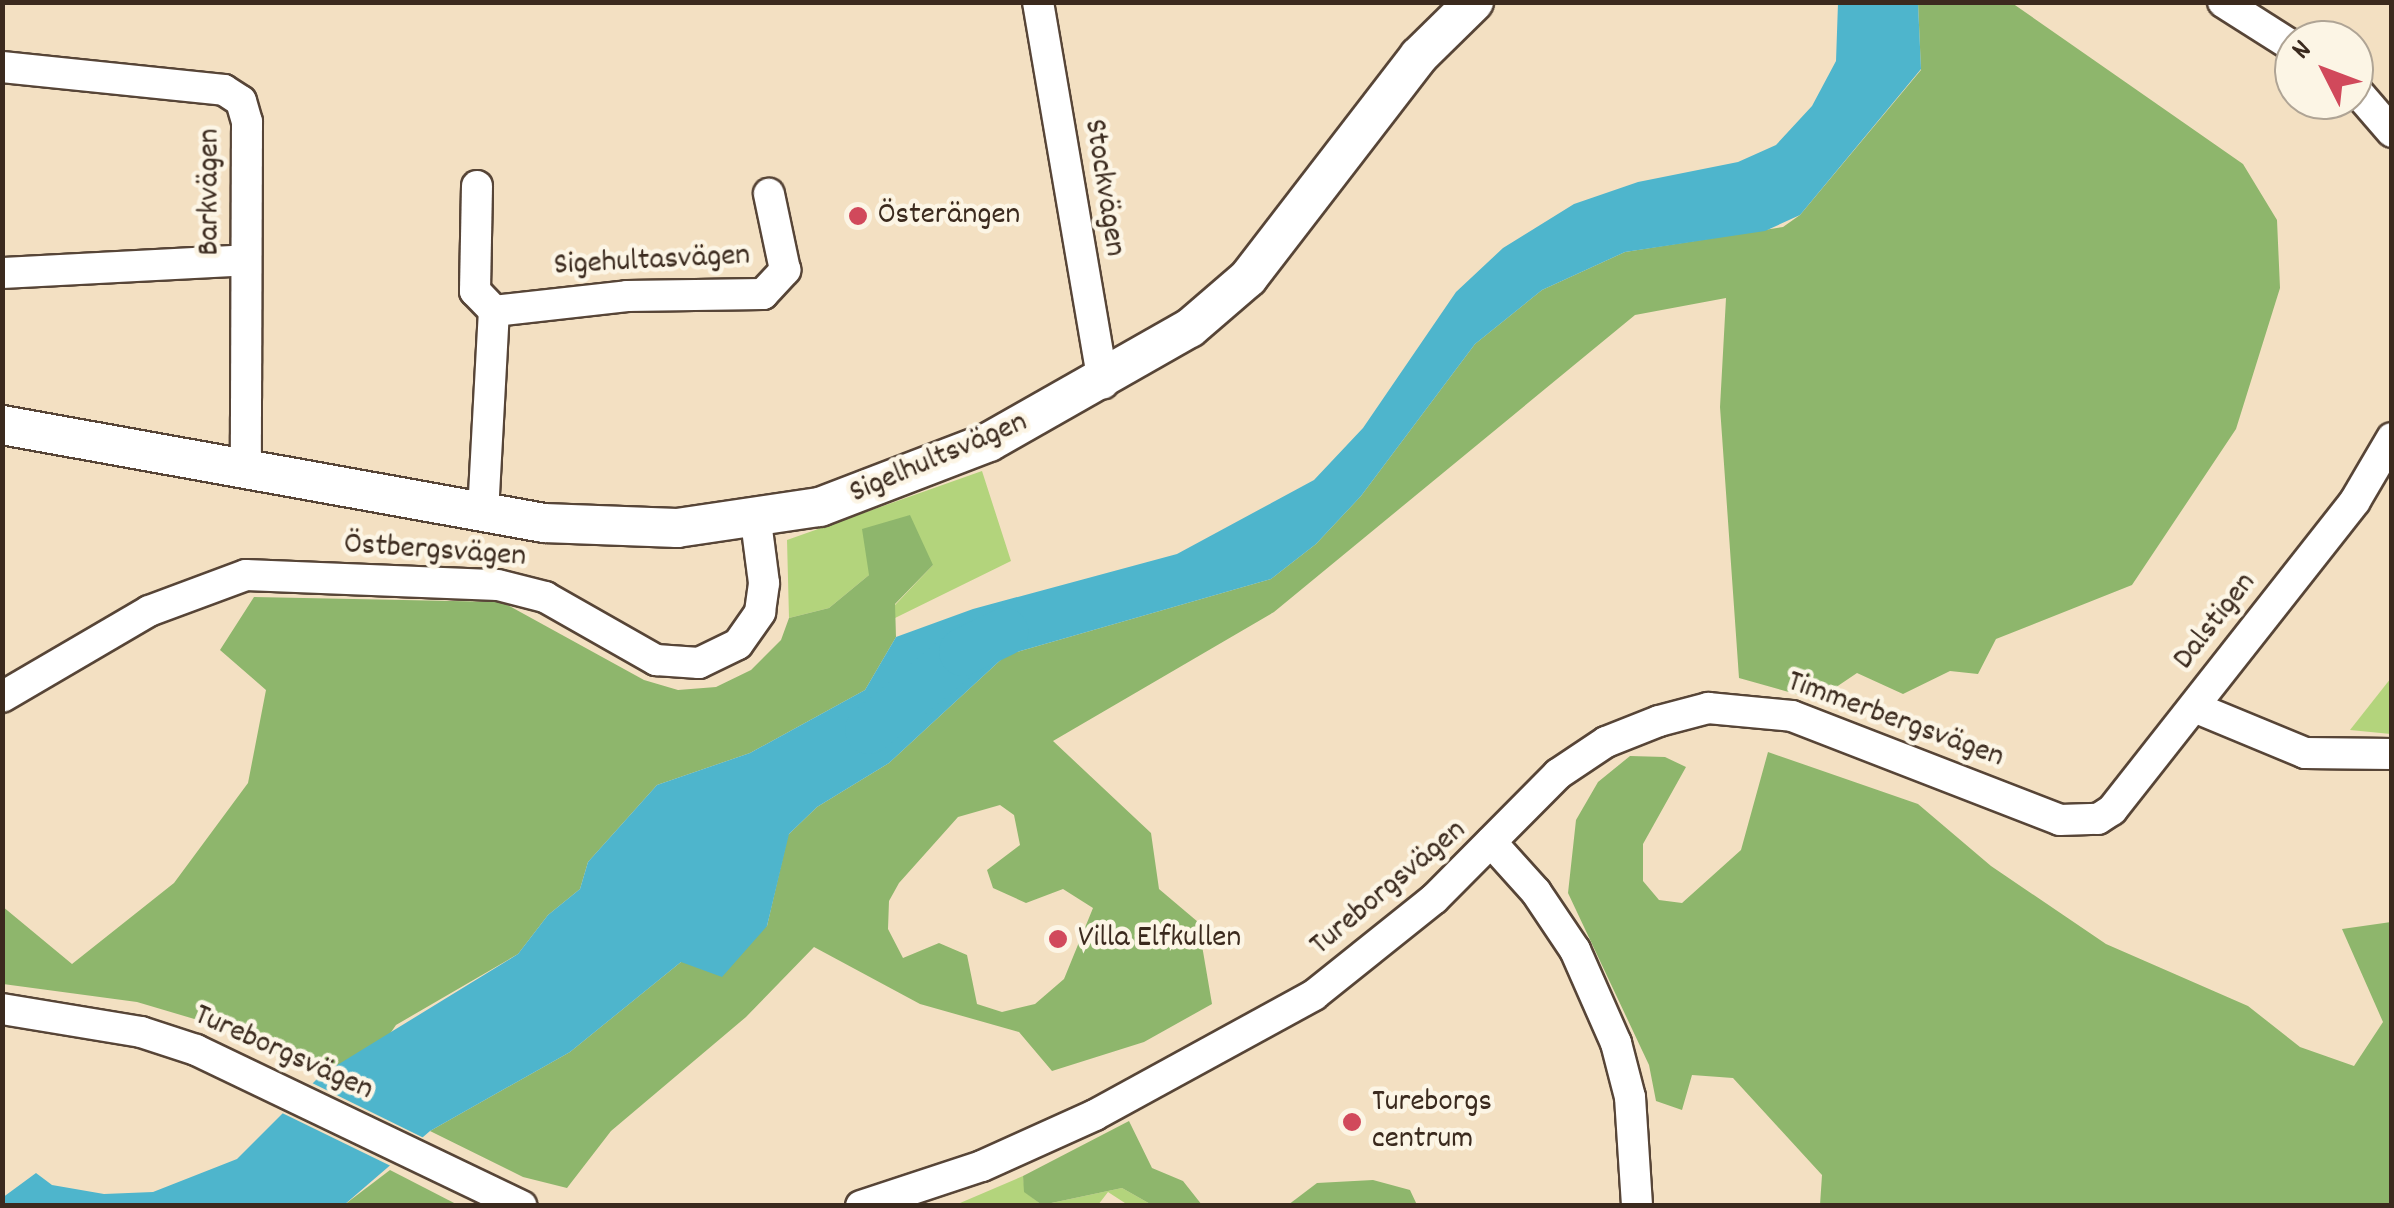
<!DOCTYPE html>
<meta charset="utf-8">
<style>
body{margin:0}
#map{position:relative;width:2394px;height:1208px;overflow:hidden;background:#f3e0c2;font-family:Dekko,sans-serif}
div>[style]{position:absolute}
.green>*{inset:0;background:#b3d47c}
.forest>*{inset:0;background:#8eb66c}
.water>*{inset:0;background:#4eb5cc}
.pier>*{inset:0;background:#f3e0c2}
.river>*{height:48px;margin:-24px;padding:0 24px;transform-origin:24px;border-radius:24px;background:#4eb5cc}
.roads{filter:drop-shadow(2px 0 #574537) drop-shadow(-2px 0 #574537) drop-shadow(0 2px #574537) drop-shadow(0 -2px #574537)}
.minor>*{height:30px;margin:-15px;padding:0 15px;transform-origin:15px;border-radius:15px;background:#fff}
.tertiary>*{height:38px;margin:-19px;padding:0 19px;transform-origin:19px;border-radius:19px;background:#fff}
.dots>*{width:28px;height:28px;translate:-50% -50%;box-sizing:border-box;border:5px solid #fcf5e5;border-radius:50%}
span{translate:-50% -50%;white-space:nowrap;text-align:center;line-height:1.15;-webkit-text-stroke:9px #fcf5e5;paint-order:stroke}
.street-label{font-size:32px;color:#3b2a1e}
.poi-label{font-size:32px;color:#3b2a1e}
.left{translate:0 -50%;text-align:left}
.frame{position:absolute;inset:0;border:5px solid #3b2a1e;pointer-events:none}
.north{position:absolute;left:2274px;top:20px;width:100px;height:100px;box-sizing:border-box;background:#fcf5e5;border:2px solid #afa495;border-radius:50%;rotate:312deg;font-size:28px;font-weight:700;line-height:40px;text-align:center;color:#3b2a1e}
.north::after{content:'';display:block;margin:auto;width:35px;height:45px;background:#d1495b;clip-path:polygon(50% 0,100% 100%,50% 72%,0 100%)}
</style>
<div id="map">
<div class="green">
<i style="clip-path:polygon(982px 471px,1011px 561px,895px 618px,895px 605px,933px 565px,869px 575px,829px 608px,789px 618px,787px 540px)"></i>
<i style="clip-path:polygon(2391px 678px,2391px 734px,2350px 730px)"></i>
<i style="clip-path:polygon(1023px 1176px,1025px 1192px,1042px 1205px,1122px 1188px,1152px 1205px,1128px 1205px,1108px 1192px,1098px 1205px,953px 1206px)"></i>
</div>
<div class="forest">
<i style="clip-path:polygon(evenodd,1918px 3px,2012px 3px,2243px 164px,2277px 220px,2280px 288px,2236px 429px,2132px 585px,1996px 639px,1978px 674px,1950px 671px,1903px 694px,1857px 673px,1817px 700px,1739px 678px,1720px 407px,1726px 298px,1635px 315px,1274px 612px,1053px 741px,1151px 833px,1159px 889px,1198px 922px,1212px 1004px,1144px 1042px,1052px 1071px,1019px 1032px,920px 1004px,814px 947px,746px 1017px,611px 1131px,567px 1188px,523px 1177px,430px 1131px,570px 1052px,681px 962px,767px 926px,788px 835px,817px 807px,889px 763px,1006px 655px,1271px 579px,1316px 544px,1361px 496px,1475px 344px,1542px 290px,1625px 252px,1783px 227px,1800px 215px,1921px 70px,1918px 3px,1000px 805px,1014px 815px,1020px 845px,987px 870px,993px 888px,1026px 903px,1063px 889px,1093px 908px,1064px 979px,1035px 1004px,1002px 1012px,977px 1004px,967px 955px,939px 943px,903px 958px,888px 929px,889px 901px,899px 883px,958px 817px,1000px 805px)"></i>
<i style="clip-path:polygon(910px 515px,933px 565px,895px 604px,896px 637px,865px 690px,750px 753px,657px 785px,588px 862px,580px 889px,548px 915px,518px 954px,396px 1025px,387px 1038px,341px 1068px,321px 1075px,218px 1026px,137px 1002px,3px 984px,2px 906px,72px 964px,174px 883px,248px 783px,266px 690px,220px 650px,254px 597px,502px 602px,644px 680px,678px 690px,716px 687px,751px 670px,781px 640px,789px 618px,829px 608px,869px 575px,862px 529px)"></i>
<i style="clip-path:polygon(1768px 752px,1918px 804px,1991px 866px,2106px 944px,2248px 1006px,2300px 1047px,2354px 1066px,2383px 1022px,2342px 929px,2391px 922px,2391px 1205px,1820px 1205px,1822px 1175px,1733px 1078px,1692px 1075px,1682px 1110px,1656px 1101px,1649px 1065px,1568px 893px,1576px 820px,1598px 782px,1630px 756px,1665px 757px,1686px 767px,1643px 844px,1643px 881px,1659px 900px,1682px 903px,1741px 850px)"></i>
<i style="clip-path:polygon(1129px 1121px,1152px 1168px,1183px 1181px,1202px 1205px,1152px 1205px,1122px 1188px,1042px 1205px,1024px 1192px,1023px 1176px)"></i>
<i style="clip-path:polygon(390px 1170px,458px 1205px,344px 1205px)"></i>
<i style="clip-path:polygon(1373px 1180px,1410px 1190px,1417px 1205px,1288px 1205px,1317px 1183px)"></i>
</div>
<div class="water">
<i style="clip-path:polygon(1838px 3px,1918px 3px,1921px 69px,1800px 215px,1765px 231px,1625px 252px,1542px 290px,1475px 344px,1361px 496px,1316px 544px,1271px 579px,1006px 655px,889px 763px,817px 807px,789px 834px,767px 926px,722px 977px,681px 962px,570px 1052px,430px 1131px,344px 1205px,3px 1206px,2px 1198px,36px 1173px,52px 1185px,104px 1194px,153px 1192px,237px 1159px,321px 1075px,518px 954px,548px 915px,580px 889px,588px 862px,657px 785px,750px 753px,865px 690px,896px 637px,973px 609px,1177px 554px,1314px 480px,1363px 428px,1456px 292px,1503px 248px,1574px 204px,1638px 182px,1738px 162px,1776px 145px,1812px 106px,1836px 61px)"></i>
</div>
<div class="pier">
<i style="clip-path:polygon(308px 1081px,428px 1140px,397px 1169px,278px 1111px)"></i>
</div>
<div class="river">
<i style="left:869px;top:730px;width:122px;rotate:-39.7deg"></i>
<i style="left:963px;top:652px;width:46px;rotate:-26deg"></i>
</div>
<div class="roads">
<div class="minor">
<i style="left:1038px;top:2px;width:387px;rotate:80.3deg"></i>
<i style="left:2223px;top:2px;width:84px;rotate:32.4deg"></i>
<i style="left:2px;top:67px;width:223px;rotate:5.9deg"></i>
<i style="left:224px;top:90px;width:20px;rotate:33deg"></i>
<i style="left:241px;top:101px;width:22px;rotate:74deg"></i>
<i style="left:247px;top:122px;width:345px;rotate:90.2deg"></i>
<i style="left:2354px;top:88px;width:58px;rotate:49.2deg"></i>
<i style="left:477px;top:186px;width:105px;rotate:91.1deg"></i>
<i style="left:475px;top:291px;width:28px;rotate:46deg"></i>
<i style="left:2px;top:273px;width:244px;rotate:-3deg"></i>
<i style="left:483px;top:513px;width:202px;rotate:-86.9deg"></i>
<i style="left:494px;top:311px;width:134px;rotate:-6.4deg"></i>
<i style="left:627px;top:296px;width:136px;rotate:-0.8deg"></i>
<i style="left:763px;top:294px;width:33px;rotate:-47deg"></i>
<i style="left:785px;top:270px;width:78px;rotate:-101.9deg"></i>
<i style="left:2px;top:697px;width:170px;rotate:-30.3deg"></i>
<i style="left:149px;top:611px;width:103px;rotate:-20.4deg"></i>
<i style="left:246px;top:575px;width:252px;rotate:2.3deg"></i>
<i style="left:498px;top:585px;width:49px;rotate:14.3deg"></i>
<i style="left:545px;top:597px;width:128px;rotate:29.6deg"></i>
<i style="left:656px;top:660px;width:43px;rotate:4deg"></i>
<i style="left:699px;top:663px;width:43px;rotate:-26deg"></i>
<i style="left:738px;top:644px;width:39px;rotate:-55deg"></i>
<i style="left:760px;top:612px;width:29px;rotate:-82deg"></i>
<i style="left:764px;top:583px;width:63px;rotate:-97.4deg"></i>
<i style="left:2194px;top:707px;width:120px;rotate:22.5deg"></i>
<i style="left:2305px;top:753px;width:87px;rotate:0.7deg"></i>
<i style="left:1491px;top:842px;width:67px;rotate:48deg"></i>
<i style="left:1536px;top:892px;width:70px;rotate:56.1deg"></i>
<i style="left:1575px;top:950px;width:102px;rotate:66.2deg"></i>
<i style="left:1616px;top:1043px;width:56px;rotate:75.5deg"></i>
<i style="left:1630px;top:1097px;width:109px;rotate:86.3deg"></i>
<i style="left:2px;top:1009px;width:141px;rotate:9.4deg"></i>
<i style="left:141px;top:1032px;width:58px;rotate:18.1deg"></i>
<i style="left:196px;top:1050px;width:361px;rotate:25.6deg"></i>
<i style="left:861px;top:1206px;width:127px;rotate:-18.3deg"></i>
<i style="left:982px;top:1166px;width:124px;rotate:-24.3deg"></i>
<i style="left:1095px;top:1115px;width:250px;rotate:-28.7deg"></i>
<i style="left:1314px;top:995px;width:154px;rotate:-38.7deg"></i>
<i style="left:1434px;top:899px;width:176px;rotate:-45.2deg"></i>
<i style="left:1558px;top:774px;width:58px;rotate:-33.7deg"></i>
<i style="left:1606px;top:742px;width:57px;rotate:-21.6deg"></i>
<i style="left:1659px;top:721px;width:51px;rotate:-14.9deg"></i>
<i style="left:1708px;top:708px;width:84px;rotate:5.4deg"></i>
<i style="left:1792px;top:716px;width:287px;rotate:21.2deg"></i>
<i style="left:2060px;top:820px;width:38px;rotate:-2deg"></i>
<i style="left:2098px;top:819px;width:17px;rotate:-33deg"></i>
<i style="left:2112px;top:810px;width:393px;rotate:-51.8deg"></i>
<i style="left:2355px;top:501px;width:73px;rotate:-59.6deg"></i>
</div>
<div class="tertiary">
<i style="left:2px;top:425px;width:551px;rotate:10.25deg"></i>
<i style="left:544px;top:523px;width:133px;rotate:2.2deg"></i>
<i style="left:677px;top:528px;width:145px;rotate:-8.4deg"></i>
<i style="left:820px;top:507px;width:181px;rotate:-21deg"></i>
<i style="left:989px;top:442px;width:231px;rotate:-29.6deg"></i>
<i style="left:1190px;top:328px;width:77px;rotate:-40.8deg"></i>
<i style="left:1248px;top:278px;width:280px;rotate:-52.4deg"></i>
<i style="left:1419px;top:56px;width:77px;rotate:-44.5deg"></i>
</div>
</div>
<div class="dots">
<i style="left:858px;top:216px;background:#d1495b"></i>
<i style="left:1058px;top:939px;background:#d1495b"></i>
<i style="left:1352px;top:1122px;background:#d1495b"></i>
</div>
<div class="street-label">
<span style="left:1103px;top:188px;rotate:81deg">Stockvägen</span>
<span style="left:211px;top:192px;rotate:-90deg">Barkvägen</span>
<span style="left:652px;top:262px;rotate:-3deg">Sigehultasvägen</span>
<span style="left:939px;top:459px;rotate:-23deg">Sigelhultsvägen</span>
<span style="left:435px;top:552px;rotate:4deg">Östbergsvägen</span>
<span style="left:2216px;top:622px;rotate:-52deg">Dalstigen</span>
<span style="left:1895px;top:721px;rotate:20deg">Timmerbergsvägen</span>
<span style="left:1389px;top:889px;rotate:-40deg">Tureborgsvägen</span>
<span style="left:283px;top:1054px;rotate:24deg">Tureborgsvägen</span>
</div>
<div class="poi-label">
<span class="left" style="left:878px;top:216px">Österängen</span>
<span class="left" style="left:1078px;top:939px">Villa Elfkullen</span>
<span class="left" style="left:1372px;top:1122px">Tureborgs<br>centrum</span>
</div>
<div class="frame"></div>
<div class="north">N</div>
</div>
